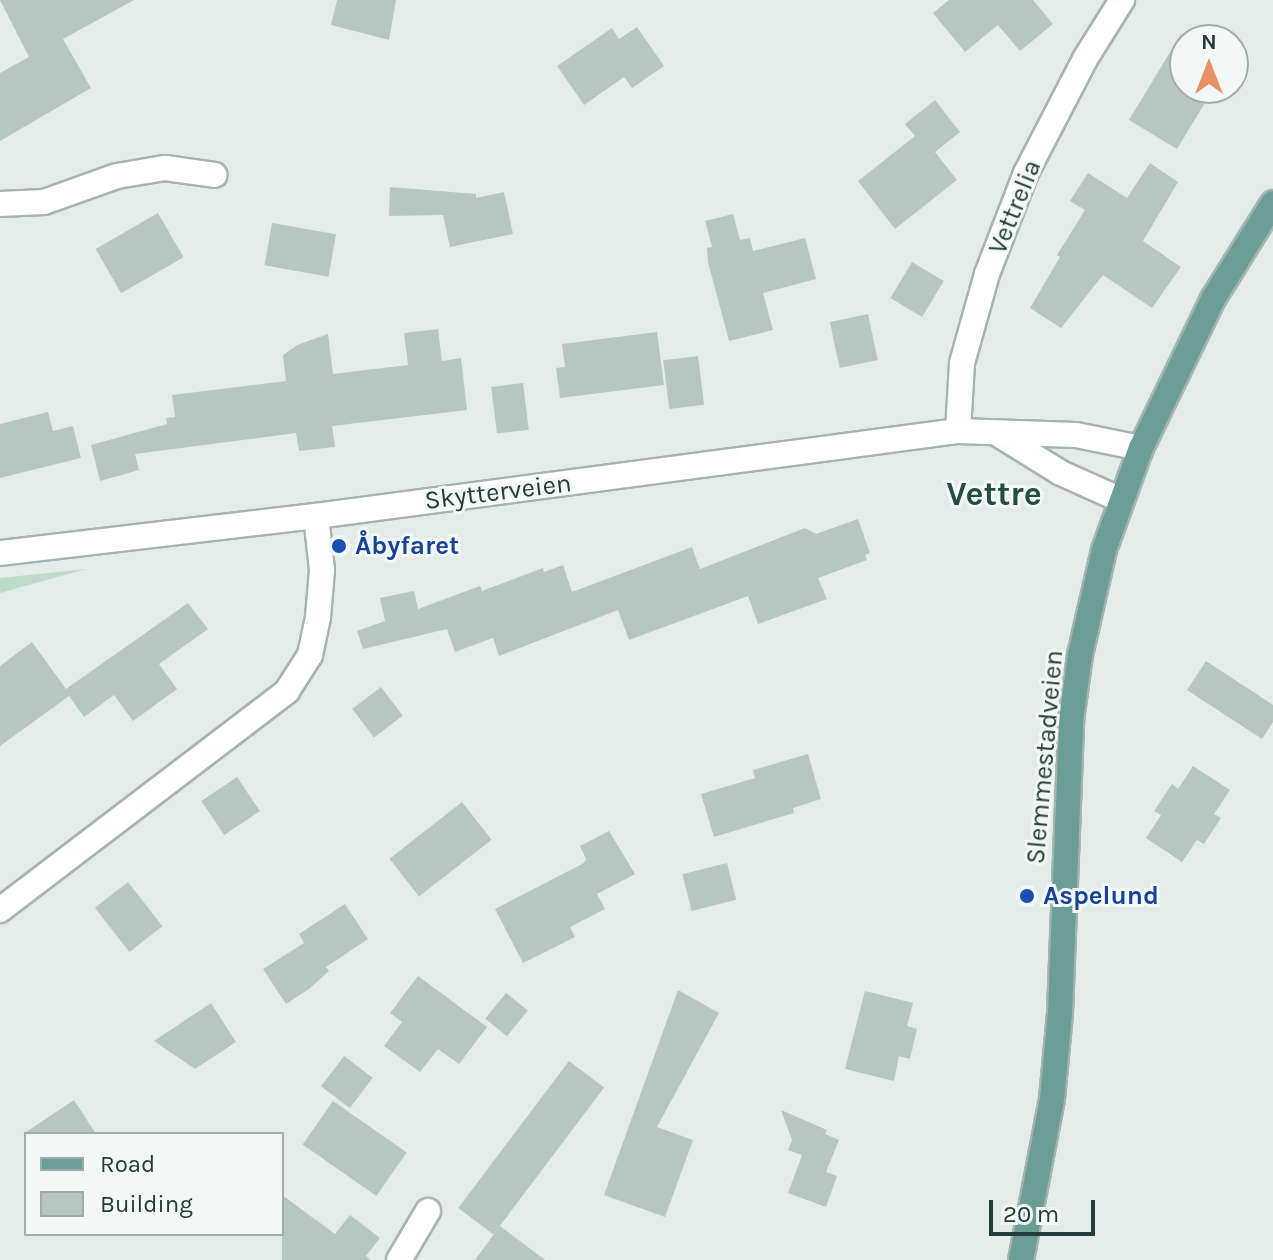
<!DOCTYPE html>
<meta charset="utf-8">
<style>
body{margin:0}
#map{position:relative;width:1273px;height:1260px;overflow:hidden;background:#e3ece9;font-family:Karla,sans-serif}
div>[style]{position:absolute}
.green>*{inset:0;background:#bddbc8}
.building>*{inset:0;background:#b8c6c2;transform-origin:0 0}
.roads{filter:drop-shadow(2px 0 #a6b4b0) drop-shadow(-2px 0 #a6b4b0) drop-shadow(0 2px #a6b4b0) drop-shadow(0 -2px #a6b4b0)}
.minor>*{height:24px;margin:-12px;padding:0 12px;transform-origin:12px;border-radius:12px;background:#fff}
.major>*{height:24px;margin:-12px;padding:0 12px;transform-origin:12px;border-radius:12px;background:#6a9e96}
.dots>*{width:22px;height:22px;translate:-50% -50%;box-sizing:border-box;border:4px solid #f3f8f6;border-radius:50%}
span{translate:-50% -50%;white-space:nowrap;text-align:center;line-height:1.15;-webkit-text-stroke:6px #f3f8f6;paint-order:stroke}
.street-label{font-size:26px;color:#243c38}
.transit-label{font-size:26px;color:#164399;font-weight:700}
.left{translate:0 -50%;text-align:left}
.district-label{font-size:34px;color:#214d46;font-weight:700}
.legend{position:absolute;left:24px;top:1132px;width:260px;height:104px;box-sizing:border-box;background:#f3f8f6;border:2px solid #a0adaa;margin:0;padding:10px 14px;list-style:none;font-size:24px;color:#243c38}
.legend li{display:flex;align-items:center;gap:16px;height:40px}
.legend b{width:40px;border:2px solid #a0adaa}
.north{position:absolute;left:1169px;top:24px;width:80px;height:80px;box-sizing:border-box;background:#f3f8f6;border:2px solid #a0adaa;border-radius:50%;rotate:0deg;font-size:22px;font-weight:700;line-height:32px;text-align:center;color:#243c38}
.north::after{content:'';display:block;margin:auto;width:28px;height:36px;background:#e99163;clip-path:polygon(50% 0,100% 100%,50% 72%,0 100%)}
.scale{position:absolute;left:989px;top:1200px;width:106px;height:36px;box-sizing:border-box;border:4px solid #243c38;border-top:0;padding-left:10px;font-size:24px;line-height:28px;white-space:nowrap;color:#243c38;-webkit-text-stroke:6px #f3f8f6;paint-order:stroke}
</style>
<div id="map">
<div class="green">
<i style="clip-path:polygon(86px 569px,0 593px,0 578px)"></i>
</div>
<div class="building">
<i style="clip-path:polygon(0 0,134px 0,63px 39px,91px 88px,0 141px,0 73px,29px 57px)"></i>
<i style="clip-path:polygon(337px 0,396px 0,389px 40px,331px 25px)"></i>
<i style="clip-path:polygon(949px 0,1033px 0,1053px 24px,1020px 51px,998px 25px,965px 52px,933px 13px)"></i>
<i style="clip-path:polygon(637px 27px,664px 66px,632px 88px,624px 77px,584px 105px,557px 66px,612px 28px,619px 39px)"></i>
<i style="clip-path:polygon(1181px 34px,1192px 40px,1185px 40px,1185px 88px,1214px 88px,1177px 149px,1129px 120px)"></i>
<i style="clip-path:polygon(935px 100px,960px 132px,935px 152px,957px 180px,895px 229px,858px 181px,915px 136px,905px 124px)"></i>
<i style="clip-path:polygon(1150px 163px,1178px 182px,1143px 241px,1181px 267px,1152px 308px,1103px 275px,1061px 328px,1030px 308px,1060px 257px,1057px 255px,1085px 210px,1070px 201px,1088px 173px,1127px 198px)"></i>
<i style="clip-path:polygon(390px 187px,476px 194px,476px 198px,504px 192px,513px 234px,450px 247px,443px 215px,389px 216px)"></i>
<i style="left:158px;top:213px;width:51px;height:72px;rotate:60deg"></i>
<i style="clip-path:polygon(733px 214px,740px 240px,750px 238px,753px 251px,805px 238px,816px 279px,763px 293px,773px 330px,729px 341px,708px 262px,707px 248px,712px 247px,705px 221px)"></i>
<i style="left:272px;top:223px;width:65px;height:43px;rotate:10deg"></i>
<i style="left:912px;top:262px;width:37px;height:42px;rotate:31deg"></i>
<i style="left:868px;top:314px;width:47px;height:39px;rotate:78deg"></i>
<i style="clip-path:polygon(438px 329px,442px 361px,461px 358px,467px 410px,332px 426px,335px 447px,299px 451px,296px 433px,135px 454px,139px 470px,100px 481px,91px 445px,167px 424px,166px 418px,175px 417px,172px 395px,286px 381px,283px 355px,297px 345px,328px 334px,333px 374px,408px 365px,404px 333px)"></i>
<i style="clip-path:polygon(657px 332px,664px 385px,560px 398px,556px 368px,565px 367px,562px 344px)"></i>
<i style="left:698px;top:356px;width:49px;height:35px;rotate:83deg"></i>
<i style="left:523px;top:383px;width:47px;height:32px;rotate:83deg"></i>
<i style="clip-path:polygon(48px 412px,53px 431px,73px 426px,81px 458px,0 478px,0 424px)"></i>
<i style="clip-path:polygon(858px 519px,870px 553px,865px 555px,867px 560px,818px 578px,827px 599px,758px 624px,748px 596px,629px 640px,618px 610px,499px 656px,493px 638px,455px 652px,447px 629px,363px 649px,357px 631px,385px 621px,380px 598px,414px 591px,418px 609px,480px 586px,482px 591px,543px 568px,544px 572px,563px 565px,572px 592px,692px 547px,700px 569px,805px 528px,816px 534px)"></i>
<i style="clip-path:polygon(188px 603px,208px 629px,159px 664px,177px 689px,133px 721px,114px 695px,84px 717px,69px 696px,0 746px,0 666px,32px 642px,66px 689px)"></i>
<i style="clip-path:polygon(1206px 661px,1273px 705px,1273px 722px,1262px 739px,1187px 690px)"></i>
<i style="left:381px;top:687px;width:36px;height:36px;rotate:53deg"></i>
<i style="clip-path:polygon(808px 754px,821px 799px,793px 808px,794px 813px,714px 837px,701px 794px,755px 778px,753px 770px)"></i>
<i style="clip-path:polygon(1193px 766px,1230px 790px,1214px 814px,1221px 818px,1204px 844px,1197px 840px,1182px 862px,1146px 838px,1161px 815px,1154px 811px,1172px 784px,1178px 789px)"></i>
<i style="left:237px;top:777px;width:41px;height:43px;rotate:56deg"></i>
<i style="left:462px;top:802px;width:48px;height:92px;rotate:52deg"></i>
<i style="clip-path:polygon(609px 831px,635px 874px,597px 894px,605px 909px,570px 927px,575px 937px,523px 963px,495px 909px,584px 863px,586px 859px,580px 846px)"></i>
<i style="left:727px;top:863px;width:38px;height:46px;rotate:76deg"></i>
<i style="left:128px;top:882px;width:56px;height:42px;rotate:52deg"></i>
<i style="clip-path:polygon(345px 904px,368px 939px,326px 967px,329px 971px,309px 989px,286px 1004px,263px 969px,304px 943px,299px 934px)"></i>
<i style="clip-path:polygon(418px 976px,487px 1027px,459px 1064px,438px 1049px,420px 1072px,384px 1046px,402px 1022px,390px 1013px)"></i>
<i style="clip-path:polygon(678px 990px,719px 1013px,657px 1127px,693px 1140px,665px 1217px,604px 1195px)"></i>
<i style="clip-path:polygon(865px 991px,913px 1003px,907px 1026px,917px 1029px,910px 1059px,899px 1056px,894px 1081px,845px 1069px)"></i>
<i style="left:506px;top:993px;width:28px;height:33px;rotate:39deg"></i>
<i style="clip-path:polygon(211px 1003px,236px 1042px,195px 1069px,154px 1041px)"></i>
<i style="left:344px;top:1056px;width:36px;height:38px;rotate:37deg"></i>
<i style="left:569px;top:1061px;width:44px;height:184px;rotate:37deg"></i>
<i style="clip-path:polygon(74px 1100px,96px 1134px,23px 1134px)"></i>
<i style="left:333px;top:1101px;width:90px;height:53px;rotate:35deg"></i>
<i style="clip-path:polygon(781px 1110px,827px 1130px,825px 1134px,839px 1140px,826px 1172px,837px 1176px,826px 1207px,788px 1193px,802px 1155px,788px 1150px,792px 1140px)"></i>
<i style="clip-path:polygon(282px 1195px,335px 1234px,350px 1215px,380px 1238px,366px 1256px,371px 1260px,282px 1260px)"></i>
<i style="clip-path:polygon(500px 1226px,545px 1260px,475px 1260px)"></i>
</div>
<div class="roads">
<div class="minor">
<i style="left:0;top:204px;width:44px;rotate:-2.6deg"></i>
<i style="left:44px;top:202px;width:77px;rotate:-19.6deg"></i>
<i style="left:117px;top:176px;width:49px;rotate:-9.5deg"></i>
<i style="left:165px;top:168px;width:50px;rotate:8deg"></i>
<i style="left:958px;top:431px;width:68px;rotate:-86.6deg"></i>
<i style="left:962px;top:363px;width:92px;rotate:-74.3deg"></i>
<i style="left:987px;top:274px;width:108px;rotate:-68.9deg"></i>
<i style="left:1026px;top:173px;width:128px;rotate:-62.6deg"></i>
<i style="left:1085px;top:59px;width:70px;rotate:-57.9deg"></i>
<i style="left:998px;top:434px;width:74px;rotate:31.8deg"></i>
<i style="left:1061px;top:473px;width:66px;rotate:24.2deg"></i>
<i style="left:0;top:553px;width:318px;rotate:-6.7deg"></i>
<i style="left:316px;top:516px;width:648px;rotate:-7.54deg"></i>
<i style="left:958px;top:431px;width:118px;rotate:1.9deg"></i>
<i style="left:1076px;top:435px;width:66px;rotate:11.3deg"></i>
<i style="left:0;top:910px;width:361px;rotate:-37.3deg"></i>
<i style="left:287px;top:691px;width:43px;rotate:-57.4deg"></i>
<i style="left:310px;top:655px;width:39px;rotate:-78deg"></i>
<i style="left:318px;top:617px;width:47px;rotate:-85.1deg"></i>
<i style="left:322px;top:570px;width:54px;rotate:-96.3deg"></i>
<i style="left:399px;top:1260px;width:57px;rotate:-59.4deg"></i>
</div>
<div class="major">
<i style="left:1021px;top:1260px;width:164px;rotate:-79.1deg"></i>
<i style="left:1052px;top:1099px;width:86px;rotate:-84.7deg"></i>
<i style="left:1060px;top:1013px;width:293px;rotate:-87.8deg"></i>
<i style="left:1071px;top:720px;width:66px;rotate:-82.1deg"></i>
<i style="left:1080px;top:655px;width:108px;rotate:-77.1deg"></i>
<i style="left:1104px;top:550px;width:109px;rotate:-70.1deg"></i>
<i style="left:1141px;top:448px;width:165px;rotate:-64.2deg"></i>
<i style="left:1213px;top:299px;width:113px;rotate:-58deg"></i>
</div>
</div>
<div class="dots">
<i style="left:339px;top:546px;background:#1a4fb4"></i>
<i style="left:1027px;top:896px;background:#1a4fb4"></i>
</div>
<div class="street-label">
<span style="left:1015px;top:207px;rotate:-68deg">Vettrelia</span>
<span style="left:498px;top:492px;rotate:-7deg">Skytterveien</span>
<span style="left:1045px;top:757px;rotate:-85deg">Slemmestadveien</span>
</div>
<div class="transit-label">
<span class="left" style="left:355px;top:546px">Åbyfaret</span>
<span class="left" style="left:1043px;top:896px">Aspelund</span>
</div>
<div class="district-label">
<span style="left:994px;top:495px">Vettre</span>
</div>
<ul class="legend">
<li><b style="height:10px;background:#6a9e96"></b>Road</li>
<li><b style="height:22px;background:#b8c6c2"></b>Building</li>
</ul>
<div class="north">N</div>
<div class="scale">20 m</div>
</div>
